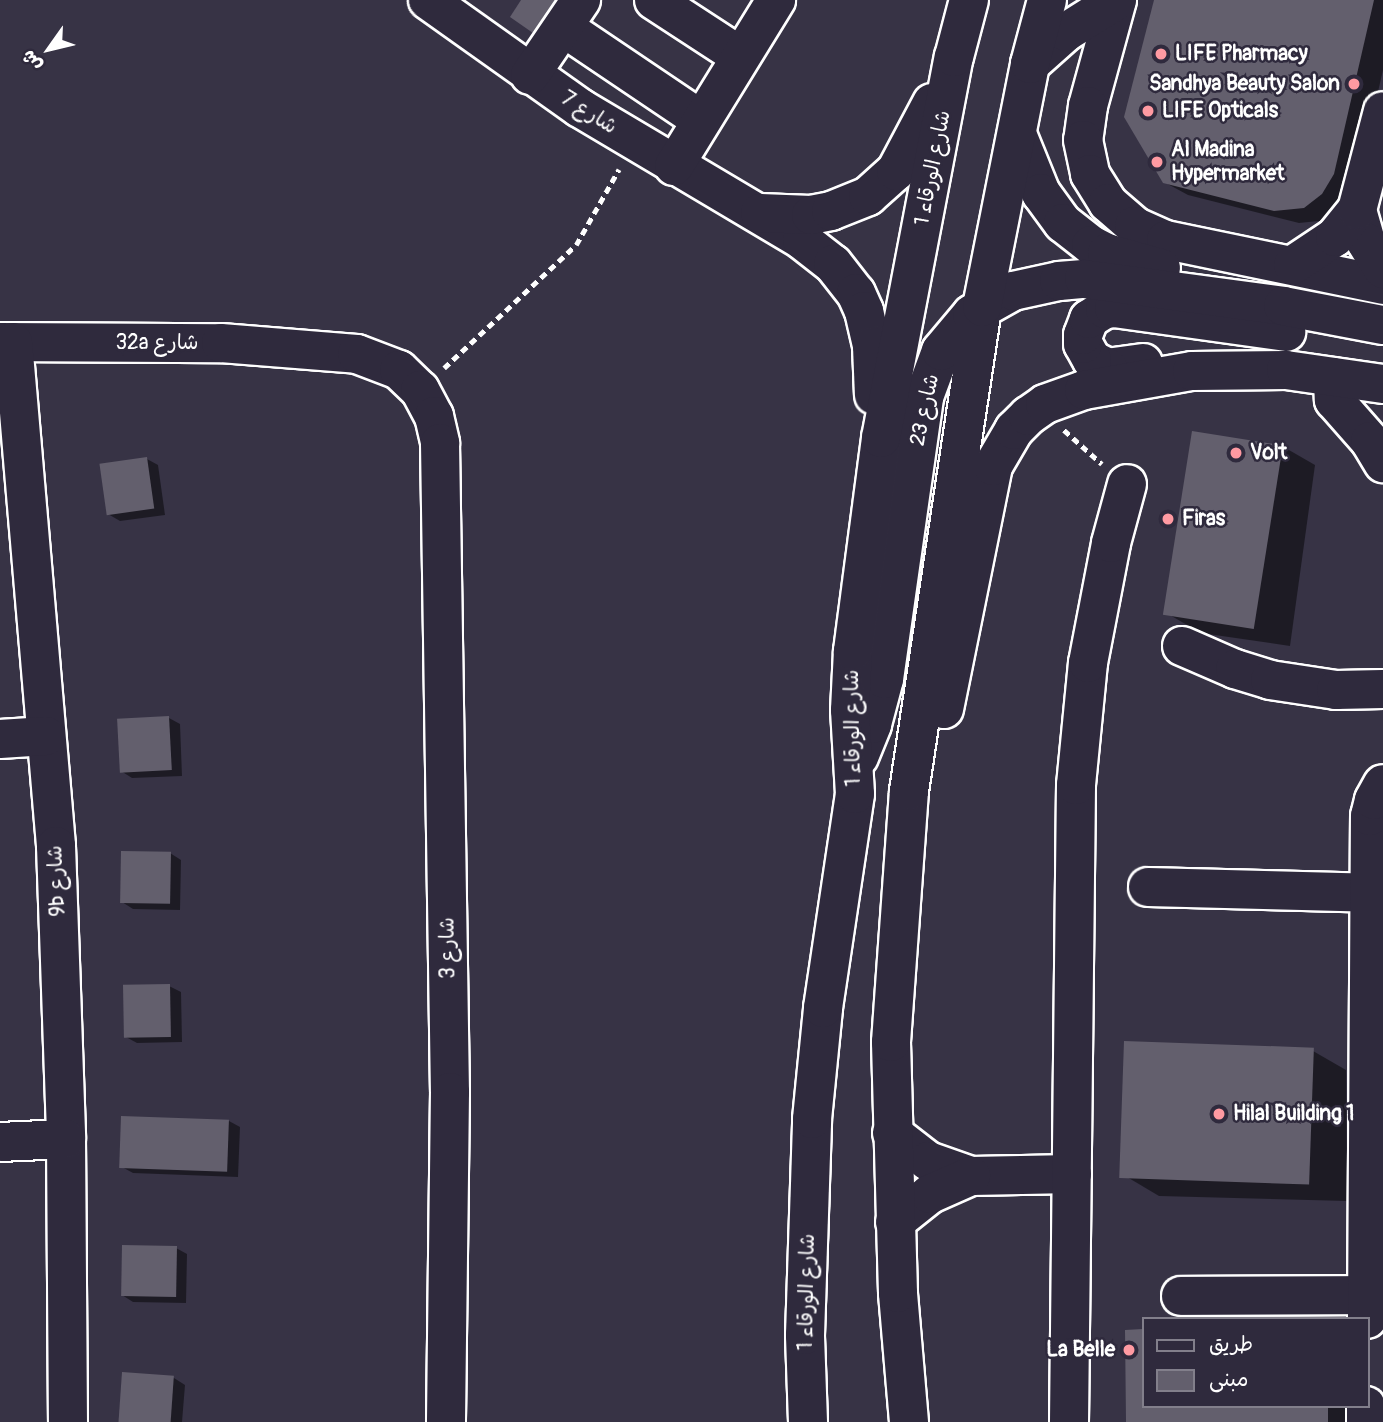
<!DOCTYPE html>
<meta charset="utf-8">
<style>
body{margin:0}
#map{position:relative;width:1383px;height:1422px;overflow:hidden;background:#373345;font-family:Pangolin,"Playpen Sans Arabic",sans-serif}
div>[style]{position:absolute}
.shadow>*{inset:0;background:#0007}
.building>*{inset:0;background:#635f6d;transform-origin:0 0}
.path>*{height:4.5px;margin-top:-2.25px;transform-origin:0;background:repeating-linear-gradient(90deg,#fff 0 7px,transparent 0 12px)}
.roads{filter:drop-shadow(2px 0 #fff) drop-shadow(-2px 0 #fff) drop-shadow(0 2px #fff) drop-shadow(0 -2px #fff)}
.minor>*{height:38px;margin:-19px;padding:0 19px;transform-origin:19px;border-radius:19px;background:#2f2a3d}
.dots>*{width:19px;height:19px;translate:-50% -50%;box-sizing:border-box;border:4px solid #2f2a3d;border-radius:50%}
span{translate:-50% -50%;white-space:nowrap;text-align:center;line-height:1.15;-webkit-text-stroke:5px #2f2a3d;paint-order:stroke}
.poi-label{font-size:21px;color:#fff;font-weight:700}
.left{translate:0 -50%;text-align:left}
.right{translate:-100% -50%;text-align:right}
.street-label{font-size:21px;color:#fff}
.legend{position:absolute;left:1142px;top:1317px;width:228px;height:91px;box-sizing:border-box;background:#2f2a3d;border:2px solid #827f8b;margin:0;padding:9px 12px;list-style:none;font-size:21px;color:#fff}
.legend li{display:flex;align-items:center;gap:14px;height:35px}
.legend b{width:35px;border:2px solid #827f8b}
.north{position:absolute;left:14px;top:14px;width:70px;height:70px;-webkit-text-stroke:5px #2f2a3d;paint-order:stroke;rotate:236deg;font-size:19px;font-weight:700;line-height:28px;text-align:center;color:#fff}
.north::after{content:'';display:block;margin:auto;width:24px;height:32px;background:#fff;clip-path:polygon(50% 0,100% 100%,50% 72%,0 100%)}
</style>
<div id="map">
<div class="shadow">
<i style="clip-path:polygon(523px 0,579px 0,551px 41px,534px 31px)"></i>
<i style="clip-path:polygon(1156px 0,1383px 0,1383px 70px,1356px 187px,1328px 220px,1299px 223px,1188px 195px,1164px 182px)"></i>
<i style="clip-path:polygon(1282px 446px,1315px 465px,1290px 646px,1201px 633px,1168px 614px)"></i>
<i style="clip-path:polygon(147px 459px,158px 465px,165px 515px,120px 521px,108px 514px)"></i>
<i style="clip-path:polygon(169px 718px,180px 724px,182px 776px,132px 778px,121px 771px)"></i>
<i style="clip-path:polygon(170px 853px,181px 860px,180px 910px,133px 909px,122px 902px)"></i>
<i style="clip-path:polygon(169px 986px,181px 992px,182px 1042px,137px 1043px,126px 1037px)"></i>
<i style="clip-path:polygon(1313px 1051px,1346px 1070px,1347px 1201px,1159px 1196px,1127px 1177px)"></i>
<i style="clip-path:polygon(229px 1121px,240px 1127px,238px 1177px,133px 1173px,122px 1167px)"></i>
<i style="clip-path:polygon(176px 1248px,187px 1254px,186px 1303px,133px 1302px,122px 1295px)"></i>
<i style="clip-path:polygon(1126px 1331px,1143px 1331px,1143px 1406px,1360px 1406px,1360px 1422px,1127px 1422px)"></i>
<i style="clip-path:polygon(174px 1378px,185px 1385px,182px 1422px,120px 1422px)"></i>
</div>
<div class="building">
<i style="clip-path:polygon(521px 0,556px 0,533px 33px,510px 17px)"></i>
<i style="clip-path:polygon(1154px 0,1374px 0,1334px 174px,1322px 194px,1304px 208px,1274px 211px,1163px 183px,1124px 117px)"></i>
<i style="left:1192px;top:431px;width:92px;height:186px;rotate:9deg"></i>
<i style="left:147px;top:457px;width:52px;height:48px;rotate:82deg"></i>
<i style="left:169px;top:716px;width:54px;height:52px;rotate:87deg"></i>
<i style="left:121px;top:851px;width:50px;height:52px;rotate:1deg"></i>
<i style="left:170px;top:984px;width:53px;height:47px;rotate:89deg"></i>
<i style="left:1124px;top:1041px;width:190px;height:137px;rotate:2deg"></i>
<i style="left:121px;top:1116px;width:108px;height:52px;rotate:2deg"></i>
<i style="left:122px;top:1245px;width:55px;height:51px;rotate:1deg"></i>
<i style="clip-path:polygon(1143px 1329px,1143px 1406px,1328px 1406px,1328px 1422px,1126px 1422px,1125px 1330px)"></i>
<i style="left:122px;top:1372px;width:52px;height:50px;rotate:4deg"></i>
</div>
<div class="path">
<i style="left:444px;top:368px;width:180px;rotate:-43deg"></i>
<i style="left:576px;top:245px;width:87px;rotate:-60.5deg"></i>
<i style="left:1064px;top:430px;width:51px;rotate:41.8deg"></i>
</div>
<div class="roads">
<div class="minor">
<i style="left:428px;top:0;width:186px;rotate:35.4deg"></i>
<i style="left:580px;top:108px;width:258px;rotate:30.7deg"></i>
<i style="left:802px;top:240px;width:39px;rotate:38deg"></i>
<i style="left:833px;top:264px;width:37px;rotate:52deg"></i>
<i style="left:856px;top:293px;width:20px;rotate:66deg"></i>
<i style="left:864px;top:311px;width:36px;rotate:77deg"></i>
<i style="left:872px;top:346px;width:49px;rotate:87.7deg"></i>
<i style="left:654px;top:0;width:103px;rotate:33.1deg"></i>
<i style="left:1117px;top:0;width:110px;rotate:105.3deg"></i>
<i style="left:1088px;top:106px;width:34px;rotate:98deg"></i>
<i style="left:1083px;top:140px;width:35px;rotate:78deg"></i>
<i style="left:1090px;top:174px;width:34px;rotate:58deg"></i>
<i style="left:1108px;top:203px;width:35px;rotate:41deg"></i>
<i style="left:1134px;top:226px;width:35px;rotate:24deg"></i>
<i style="left:1166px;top:240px;width:222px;rotate:11.7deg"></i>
<i style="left:563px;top:27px;width:166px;rotate:34deg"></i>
<i style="left:1030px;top:64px;width:48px;rotate:-41.6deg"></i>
<i style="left:1066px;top:32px;width:60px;rotate:-32.1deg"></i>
<i style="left:530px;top:75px;width:91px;rotate:-55.8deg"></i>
<i style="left:1017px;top:134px;width:64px;rotate:67.9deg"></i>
<i style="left:1041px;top:193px;width:37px;rotate:54deg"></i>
<i style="left:1063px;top:223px;width:36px;rotate:38deg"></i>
<i style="left:1091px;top:245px;width:18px;rotate:27deg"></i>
<i style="left:1107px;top:253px;width:56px;rotate:15.5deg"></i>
<i style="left:674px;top:166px;width:195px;rotate:-58.4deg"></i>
<i style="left:1357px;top:210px;width:33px;rotate:74deg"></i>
<i style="left:1366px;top:242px;width:32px;rotate:58deg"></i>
<i style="left:760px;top:213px;width:51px;rotate:2.2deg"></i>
<i style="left:811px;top:215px;width:20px;rotate:-11deg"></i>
<i style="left:831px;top:211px;width:40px;rotate:-22deg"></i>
<i style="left:868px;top:196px;width:38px;rotate:-42deg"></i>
<i style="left:896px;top:171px;width:77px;rotate:-62.1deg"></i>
<i style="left:1293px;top:265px;width:50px;rotate:-33.7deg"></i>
<i style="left:1335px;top:237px;width:35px;rotate:-51deg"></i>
<i style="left:1357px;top:210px;width:102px;rotate:-75.3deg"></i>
<i style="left:0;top:342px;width:221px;rotate:0.3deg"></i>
<i style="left:221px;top:343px;width:136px;rotate:4.6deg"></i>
<i style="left:357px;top:354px;width:45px;rotate:20.9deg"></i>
<i style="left:399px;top:370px;width:29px;rotate:44deg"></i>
<i style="left:420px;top:390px;width:30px;rotate:62deg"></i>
<i style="left:434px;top:416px;width:28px;rotate:77deg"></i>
<i style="left:440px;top:443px;width:649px;rotate:89.12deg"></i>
<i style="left:450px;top:1092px;width:330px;rotate:90.7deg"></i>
<i style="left:13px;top:342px;width:506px;rotate:85.12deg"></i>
<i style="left:56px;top:846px;width:293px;rotate:88deg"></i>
<i style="left:66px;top:1139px;width:283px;rotate:89.6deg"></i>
<i style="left:1143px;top:363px;width:35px;rotate:172deg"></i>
<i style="left:1108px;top:368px;width:18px;rotate:-153deg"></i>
<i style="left:1092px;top:360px;width:18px;rotate:-119deg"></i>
<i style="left:1083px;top:344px;width:9px;rotate:-90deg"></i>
<i style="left:1083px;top:335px;width:17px;rotate:-69deg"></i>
<i style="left:1089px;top:319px;width:19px;rotate:-32deg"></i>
<i style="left:1105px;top:309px;width:9px;rotate:-6deg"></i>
<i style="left:1114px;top:308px;width:174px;rotate:7.9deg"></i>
<i style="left:1333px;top:377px;width:23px;rotate:88deg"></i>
<i style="left:1334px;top:400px;width:55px;rotate:48.7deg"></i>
<i style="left:1370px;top:441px;width:26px;rotate:59deg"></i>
<i style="left:1182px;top:646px;width:58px;rotate:23.5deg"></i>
<i style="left:1235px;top:669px;width:37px;rotate:17deg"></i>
<i style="left:1270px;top:680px;width:67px;rotate:8.6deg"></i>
<i style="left:1336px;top:690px;width:47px;rotate:-1.2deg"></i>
<i style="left:944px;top:709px;width:248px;rotate:-78.6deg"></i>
<i style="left:993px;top:466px;width:42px;rotate:-59.7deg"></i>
<i style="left:1014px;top:430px;width:20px;rotate:-45deg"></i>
<i style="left:1028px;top:416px;width:21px;rotate:-35deg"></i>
<i style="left:1045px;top:404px;width:41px;rotate:-19.7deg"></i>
<i style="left:1084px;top:390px;width:110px;rotate:-10deg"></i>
<i style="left:1192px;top:371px;width:94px;rotate:-0.6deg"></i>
<i style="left:1286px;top:370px;width:98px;rotate:8.2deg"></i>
<i style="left:0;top:739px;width:46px;rotate:-3.7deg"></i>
<i style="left:859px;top:757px;width:35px;rotate:-68deg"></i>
<i style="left:872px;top:724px;width:47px;rotate:-75.1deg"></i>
<i style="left:884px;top:679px;width:285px;rotate:-81.9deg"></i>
<i style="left:924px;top:397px;width:49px;rotate:-69.7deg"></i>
<i style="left:941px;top:351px;width:48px;rotate:-50deg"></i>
<i style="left:972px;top:314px;width:47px;rotate:-29.3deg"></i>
<i style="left:1013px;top:291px;width:47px;rotate:-12.3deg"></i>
<i style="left:1059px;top:281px;width:25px;rotate:-5deg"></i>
<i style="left:1084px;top:279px;width:201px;rotate:7.7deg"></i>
<i style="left:1283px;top:306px;width:102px;rotate:10.8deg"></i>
<i style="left:1148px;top:887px;width:222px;rotate:1.5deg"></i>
<i style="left:892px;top:1133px;width:46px;rotate:37.9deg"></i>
<i style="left:928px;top:1161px;width:46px;rotate:19.2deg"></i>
<i style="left:971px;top:1176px;width:101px;rotate:-1.1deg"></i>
<i style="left:0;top:1142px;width:66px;rotate:-2.6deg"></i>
<i style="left:895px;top:1222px;width:45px;rotate:-38.7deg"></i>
<i style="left:930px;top:1194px;width:45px;rotate:-23.7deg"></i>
<i style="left:1181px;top:1296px;width:186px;rotate:-0.3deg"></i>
<i style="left:1367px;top:1319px;width:503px;rotate:-89.66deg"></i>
<i style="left:1370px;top:816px;width:16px;rotate:-76deg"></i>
<i style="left:1374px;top:800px;width:18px;rotate:-61deg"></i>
<i style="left:808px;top:1422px;width:87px;rotate:-92deg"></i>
<i style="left:805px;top:1335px;width:216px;rotate:-88.1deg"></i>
<i style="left:812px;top:1119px;width:112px;rotate:-84.3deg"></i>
<i style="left:823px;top:1008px;width:216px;rotate:-81.5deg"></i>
<i style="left:855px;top:794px;width:84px;rotate:-93.4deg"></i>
<i style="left:850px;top:710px;width:59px;rotate:-87.1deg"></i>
<i style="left:853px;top:651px;width:215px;rotate:-82.5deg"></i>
<i style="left:881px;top:438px;width:388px;rotate:-79.2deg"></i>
<i style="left:954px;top:57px;width:59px;rotate:-75.3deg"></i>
<i style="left:909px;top:1422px;width:129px;rotate:-94.9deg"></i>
<i style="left:898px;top:1293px;width:251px;rotate:-91.6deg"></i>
<i style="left:891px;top:1042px;width:252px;rotate:-85.9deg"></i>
<i style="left:909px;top:791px;width:489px;rotate:-81.4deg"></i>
<i style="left:982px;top:307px;width:248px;rotate:-78.8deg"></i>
<i style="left:1030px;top:64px;width:66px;rotate:-75.1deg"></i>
<i style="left:1069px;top:1422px;width:637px;rotate:-89.37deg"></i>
<i style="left:1076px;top:785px;width:123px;rotate:-84.4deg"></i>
<i style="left:1088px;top:663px;width:122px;rotate:-79.1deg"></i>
<i style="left:1111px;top:543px;width:61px;rotate:-74.8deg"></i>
<i style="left:1366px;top:1422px;width:16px;rotate:-90deg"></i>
</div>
</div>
<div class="dots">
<i style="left:1161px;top:54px;background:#ff9aa2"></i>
<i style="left:1354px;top:84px;background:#ff9aa2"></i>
<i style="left:1148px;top:111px;background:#ff9aa2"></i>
<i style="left:1157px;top:162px;background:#ff9aa2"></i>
<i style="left:1236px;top:453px;background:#ff9aa2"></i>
<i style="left:1168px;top:519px;background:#ff9aa2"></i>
<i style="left:1219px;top:1114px;background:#ff9aa2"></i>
<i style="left:1129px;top:1350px;background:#ff9aa2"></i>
</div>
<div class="poi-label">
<span class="left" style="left:1175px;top:54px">LIFE Pharmacy</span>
<span class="right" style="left:1340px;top:84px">Sandhya Beauty Salon</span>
<span class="left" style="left:1162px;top:111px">LIFE Opticals</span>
<span class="left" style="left:1171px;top:162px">Al Madina<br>Hypermarket</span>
<span class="left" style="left:1250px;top:453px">Volt</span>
<span class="left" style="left:1182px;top:519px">Firas</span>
<span class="left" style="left:1233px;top:1114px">Hilal Building 1</span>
<span class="right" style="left:1115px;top:1350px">La Belle</span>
</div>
<div class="street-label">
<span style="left:589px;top:113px;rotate:32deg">شارع 7</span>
<span style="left:933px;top:168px;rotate:-79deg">شارع الورقاء 1</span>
<span style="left:157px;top:343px">32a شارع</span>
<span style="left:925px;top:410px;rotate:-78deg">شارع 23</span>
<span style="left:853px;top:728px;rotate:-91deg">شارع الورقاء 1</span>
<span style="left:57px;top:881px;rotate:-93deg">9b شارع</span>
<span style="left:448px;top:948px;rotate:-91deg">شارع 3</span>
<span style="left:807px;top:1292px;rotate:-89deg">شارع الورقاء 1</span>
</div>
<ul class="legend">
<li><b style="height:9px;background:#2f2a3d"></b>طريق</li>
<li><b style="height:19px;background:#635f6d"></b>مبنى</li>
</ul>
<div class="north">ش</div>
</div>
